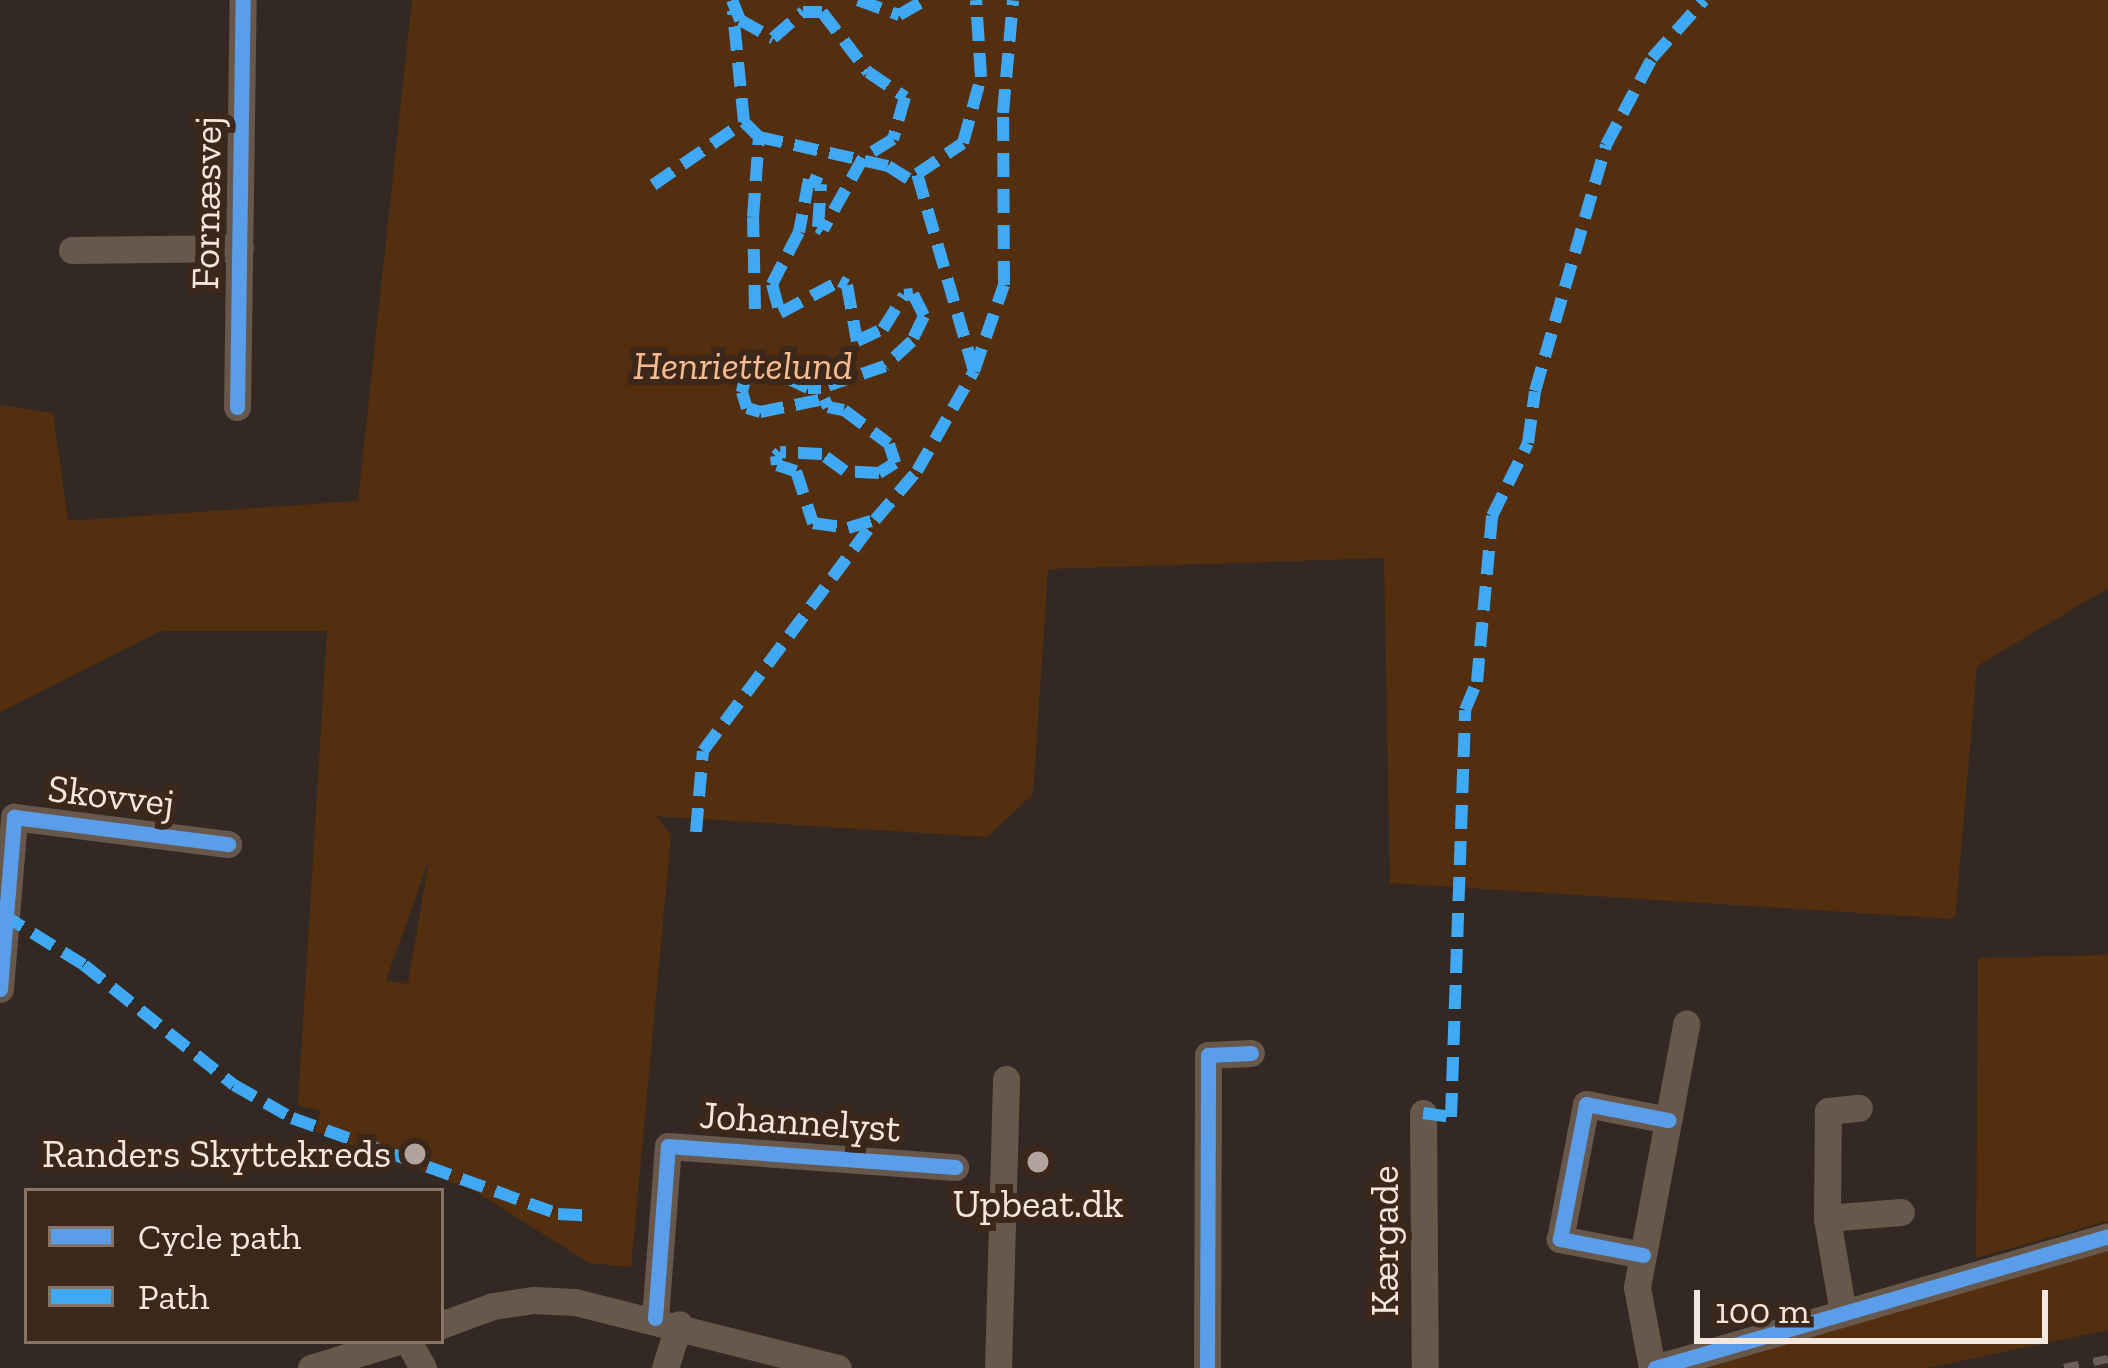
<!DOCTYPE html>
<meta charset="utf-8">
<style>
body{margin:0}
#map{position:relative;width:2108px;height:1368px;overflow:hidden;background:#342922;font-family:"Zilla Slab",serif}
div>[style]{position:absolute}
.green>*{inset:0;background:#542f0f}
.street>*{height:27px;margin:-13.5px;padding:0 13.5px;transform-origin:13.5px;border-radius:13.5px;background:#68584c}
.rail>*{height:8px;margin-top:-4px;transform-origin:0;background:repeating-linear-gradient(90deg,#6b5f56 0 15px,transparent 0 30px)}
.quiet>*{height:12px;margin-top:-6px;transform-origin:0;background:repeating-linear-gradient(90deg,#3fa9f5 0 24px,transparent 0 36px)}
.cycleway>*{height:15px;margin:-7.5px;padding:0 7.5px;transform-origin:7.5px;border-radius:7.5px;background:#5a9eea}
.dots>*{width:33px;height:33px;translate:-50% -50%;box-sizing:border-box;border:6px solid #3c281a;border-radius:50%}
span{translate:-50% -50%;white-space:nowrap;text-align:center;line-height:1.15;-webkit-text-stroke:12px #3c281a;paint-order:stroke}
.street-label{font-size:39px;color:#f4e7de}
.park-label{font-size:39px;color:#f9bb8f;font-style:italic}
.poi-label{font-size:39px;color:#f4e7de}
.right{translate:-100% -50%;text-align:right}
.legend{position:absolute;left:24px;top:1188px;width:420px;height:156px;box-sizing:border-box;background:#3c281a;border:3px solid #867468;margin:0;padding:15px 21px;list-style:none;font-size:36px;color:#f4e7de}
.legend li{display:flex;align-items:center;gap:24px;height:60px}
.legend b{width:60px;border:3px solid #867468}
.scale{position:absolute;left:1694px;top:1290px;width:354px;height:54px;box-sizing:border-box;border:6px solid #f4e7de;border-top:0;padding-left:15px;font-size:36px;line-height:42px;white-space:nowrap;color:#f4e7de;-webkit-text-stroke:9px #3c281a;paint-order:stroke}
</style>
<div id="map">
<div class="green">
<i style="clip-path:polygon(evenodd,412px 0,2108px 0,2108px 588px,1977px 666px,1955px 919px,1390px 883px,1384px 558px,1048px 569px,1033px 794px,987px 837px,656px 816px,671px 835px,631px 1267px,589px 1263px,475px 1191px,315px 1131px,321px 1111px,298px 1105px,327px 631px,161px 631px,0 712px,0 405px,53px 413px,68px 521px,358px 501px,412px 0,429px 860px,408px 984px,387px 981px,386px 980px,429px 860px)"></i>
<i style="clip-path:polygon(2108px 955px,2108px 1221px,1976px 1258px,1978px 958px)"></i>
<i style="clip-path:polygon(2108px 1247px,2108px 1330px,1927px 1368px,1707px 1368px)"></i>
</div>
<div class="street">
<i style="left:72px;top:250px;width:168px;rotate:-0.7deg"></i>
<i style="left:237px;top:407px;width:407px;rotate:-89.2deg"></i>
<i style="left:0;top:989px;width:173px;rotate:-85.3deg"></i>
<i style="left:14px;top:817px;width:216px;rotate:7.2deg"></i>
<i style="left:1423px;top:1113px;width:255px;rotate:89.6deg"></i>
<i style="left:1827px;top:1218px;width:74px;rotate:-4.6deg"></i>
<i style="left:1643px;top:1255px;width:85px;rotate:-169.1deg"></i>
<i style="left:1560px;top:1239px;width:137px;rotate:-79.1deg"></i>
<i style="left:1586px;top:1104px;width:84px;rotate:11deg"></i>
<i style="left:1843px;top:1313px;width:96px;rotate:-99.6deg"></i>
<i style="left:1827px;top:1218px;width:107px;rotate:-89.5deg"></i>
<i style="left:1828px;top:1111px;width:31px;rotate:-6deg"></i>
<i style="left:655px;top:1318px;width:172px;rotate:-85.7deg"></i>
<i style="left:668px;top:1146px;width:288px;rotate:4.2deg"></i>
<i style="left:441px;top:1325px;width:55px;rotate:-20.1deg"></i>
<i style="left:493px;top:1306px;width:40px;rotate:-8.5deg"></i>
<i style="left:533px;top:1300px;width:42px;rotate:2.7deg"></i>
<i style="left:575px;top:1302px;width:271px;rotate:14.1deg"></i>
<i style="left:408px;top:1341px;width:31px;rotate:61deg"></i>
<i style="left:311px;top:1368px;width:91px;rotate:-17.2deg"></i>
<i style="left:665px;top:1368px;width:46px;rotate:-72.3deg"></i>
<i style="left:998px;top:1368px;width:289px;rotate:-88.4deg"></i>
<i style="left:1207px;top:1368px;width:313px;rotate:-89.8deg"></i>
<i style="left:1208px;top:1055px;width:43px;rotate:-2.7deg"></i>
<i style="left:1652px;top:1368px;width:82px;rotate:-100.5deg"></i>
<i style="left:1637px;top:1287px;width:268px;rotate:-79.4deg"></i>
<i style="left:1655px;top:1368px;width:472px;rotate:-16.2deg"></i>
</div>
<div class="rail">
<i style="left:2064px;top:1368px;width:45px;rotate:-11.6deg"></i>
</div>
<div class="quiet">
<i style="left:732px;top:0;width:22px;rotate:68deg"></i>
<i style="left:740px;top:20px;width:38px;rotate:29deg"></i>
<i style="left:773px;top:38px;width:40px;rotate:-41deg"></i>
<i style="left:803px;top:12px;width:19px"></i>
<i style="left:822px;top:12px;width:76px;rotate:52.5deg"></i>
<i style="left:868px;top:72px;width:45px;rotate:34deg"></i>
<i style="left:905px;top:97px;width:44px;rotate:105.9deg"></i>
<i style="left:893px;top:139px;width:36px;rotate:148deg"></i>
<i style="left:863px;top:158px;width:82px;rotate:119.1deg"></i>
<i style="left:823px;top:230px;width:6px;rotate:-149deg"></i>
<i style="left:818px;top:227px;width:43px;rotate:-86deg"></i>
<i style="left:821px;top:184px;width:13px;rotate:-157deg"></i>
<i style="left:809px;top:179px;width:54px;rotate:100.7deg"></i>
<i style="left:799px;top:232px;width:59px;rotate:117.4deg"></i>
<i style="left:772px;top:284px;width:30px;rotate:75deg"></i>
<i style="left:780px;top:313px;width:68px;rotate:-28.1deg"></i>
<i style="left:840px;top:281px;width:8px;rotate:30deg"></i>
<i style="left:847px;top:285px;width:57px;rotate:79.9deg"></i>
<i style="left:857px;top:341px;width:29px;rotate:-25deg"></i>
<i style="left:883px;top:329px;width:40px;rotate:-58deg"></i>
<i style="left:904px;top:295px;width:9px;rotate:-6deg"></i>
<i style="left:913px;top:294px;width:25px;rotate:63deg"></i>
<i style="left:924px;top:316px;width:28px;rotate:116deg"></i>
<i style="left:912px;top:341px;width:37px;rotate:137deg"></i>
<i style="left:885px;top:366px;width:68px;rotate:161deg"></i>
<i style="left:821px;top:388px;width:13px;rotate:180deg"></i>
<i style="left:808px;top:388px;width:58px;rotate:-154.3deg"></i>
<i style="left:756px;top:363px;width:11px;rotate:142deg"></i>
<i style="left:747px;top:370px;width:23px;rotate:103deg"></i>
<i style="left:742px;top:392px;width:17px;rotate:73deg"></i>
<i style="left:747px;top:408px;width:14px;rotate:17deg"></i>
<i style="left:760px;top:412px;width:65px;rotate:-11.5deg"></i>
<i style="left:824px;top:399px;width:9px;rotate:63deg"></i>
<i style="left:828px;top:407px;width:16px;rotate:11deg"></i>
<i style="left:844px;top:410px;width:56px;rotate:37.1deg"></i>
<i style="left:889px;top:444px;width:20px;rotate:72deg"></i>
<i style="left:895px;top:463px;width:19px;rotate:148deg"></i>
<i style="left:879px;top:473px;width:34px;rotate:-177deg"></i>
<i style="left:845px;top:471px;width:29px;rotate:-144deg"></i>
<i style="left:822px;top:454px;width:42px;rotate:-177.3deg"></i>
<i style="left:780px;top:452px;width:6px;rotate:135deg"></i>
<i style="left:776px;top:456px;width:9px;rotate:84deg"></i>
<i style="left:777px;top:465px;width:20px;rotate:18deg"></i>
<i style="left:796px;top:471px;width:55px;rotate:71.9deg"></i>
<i style="left:813px;top:523px;width:35px;rotate:8deg"></i>
<i style="left:848px;top:528px;width:28px;rotate:-17deg"></i>
<i style="left:875px;top:520px;width:65px;rotate:-49.4deg"></i>
<i style="left:917px;top:471px;width:115px;rotate:-60.3deg"></i>
<i style="left:974px;top:371px;width:205px;rotate:-106.1deg"></i>
<i style="left:917px;top:174px;width:55px;rotate:-34deg"></i>
<i style="left:963px;top:143px;width:68px;rotate:-74.7deg"></i>
<i style="left:981px;top:77px;width:77px;rotate:-93.7deg"></i>
<i style="left:858px;top:0;width:44px;rotate:20.1deg"></i>
<i style="left:899px;top:15px;width:30px;rotate:-30deg"></i>
<i style="left:744px;top:122px;width:21px;rotate:45deg"></i>
<i style="left:759px;top:137px;width:132px;rotate:12.7deg"></i>
<i style="left:888px;top:166px;width:36px;rotate:32deg"></i>
<i style="left:653px;top:185px;width:111px;rotate:-34.7deg"></i>
<i style="left:744px;top:122px;width:112px;rotate:-95.7deg"></i>
<i style="left:755px;top:309px;width:92px;rotate:-91.2deg"></i>
<i style="left:753px;top:217px;width:80px;rotate:-85.7deg"></i>
<i style="left:974px;top:371px;width:91px;rotate:-70.8deg"></i>
<i style="left:1004px;top:285px;width:172px;rotate:-90.3deg"></i>
<i style="left:1003px;top:113px;width:113px;rotate:-84.9deg"></i>
<i style="left:696px;top:832px;width:81px;rotate:-85.1deg"></i>
<i style="left:703px;top:751px;width:288px;rotate:-53.3deg"></i>
<i style="left:2px;top:914px;width:97px;rotate:31.9deg"></i>
<i style="left:84px;top:965px;width:192px;rotate:38.7deg"></i>
<i style="left:234px;top:1085px;width:67px;rotate:29.6deg"></i>
<i style="left:292px;top:1118px;width:283px;rotate:19.8deg"></i>
<i style="left:558px;top:1214px;width:33px;rotate:3deg"></i>
<i style="left:1423px;top:1113px;width:28px;rotate:8deg"></i>
<i style="left:1451px;top:1117px;width:407px;rotate:-88deg"></i>
<i style="left:1465px;top:710px;width:30px;rotate:-67deg"></i>
<i style="left:1477px;top:682px;width:167px;rotate:-84.8deg"></i>
<i style="left:1492px;top:516px;width:81px;rotate:-63.7deg"></i>
<i style="left:1528px;top:443px;width:52px;rotate:-82.3deg"></i>
<i style="left:1535px;top:391px;width:256px;rotate:-73.9deg"></i>
<i style="left:1606px;top:145px;width:98px;rotate:-62.1deg"></i>
<i style="left:1652px;top:58px;width:78px;rotate:-48.1deg"></i>
</div>
<div class="cycleway">
<i style="left:237px;top:407px;width:407px;rotate:-89.2deg"></i>
<i style="left:0;top:989px;width:173px;rotate:-85.3deg"></i>
<i style="left:14px;top:817px;width:216px;rotate:7.2deg"></i>
<i style="left:1643px;top:1255px;width:85px;rotate:-169.1deg"></i>
<i style="left:1560px;top:1239px;width:137px;rotate:-79.1deg"></i>
<i style="left:1586px;top:1104px;width:84px;rotate:11deg"></i>
<i style="left:655px;top:1318px;width:172px;rotate:-85.7deg"></i>
<i style="left:668px;top:1146px;width:288px;rotate:4.2deg"></i>
<i style="left:1207px;top:1368px;width:313px;rotate:-89.8deg"></i>
<i style="left:1208px;top:1055px;width:43px;rotate:-2.7deg"></i>
<i style="left:1655px;top:1368px;width:472px;rotate:-16.2deg"></i>
</div>
<div class="dots">
<i style="left:415px;top:1154px;background:#b1a49c"></i>
<i style="left:1038px;top:1162px;background:#b1a49c"></i>
</div>
<div class="street-label">
<span style="left:207px;top:203px;rotate:-89deg">Fornæsvej</span>
<span style="left:111px;top:796px;rotate:7deg">Skovvej</span>
<span style="left:800px;top:1122px;rotate:4deg">Johannelyst</span>
<span style="left:1385px;top:1241px;rotate:-90deg">Kærgade</span>
</div>
<div class="park-label">
<span style="left:743px;top:366px">Henriettelund</span>
</div>
<div class="poi-label">
<span class="right" style="left:391px;top:1154px">Randers Skyttekreds</span>
<span style="left:1038px;top:1204px">Upbeat.dk</span>
</div>
<ul class="legend">
<li><b style="height:15px;background:#5a9eea"></b>Cycle path</li>
<li><b style="height:15px;background:#3fa9f5"></b>Path</li>
</ul>
<div class="scale">100 m</div>
</div>
